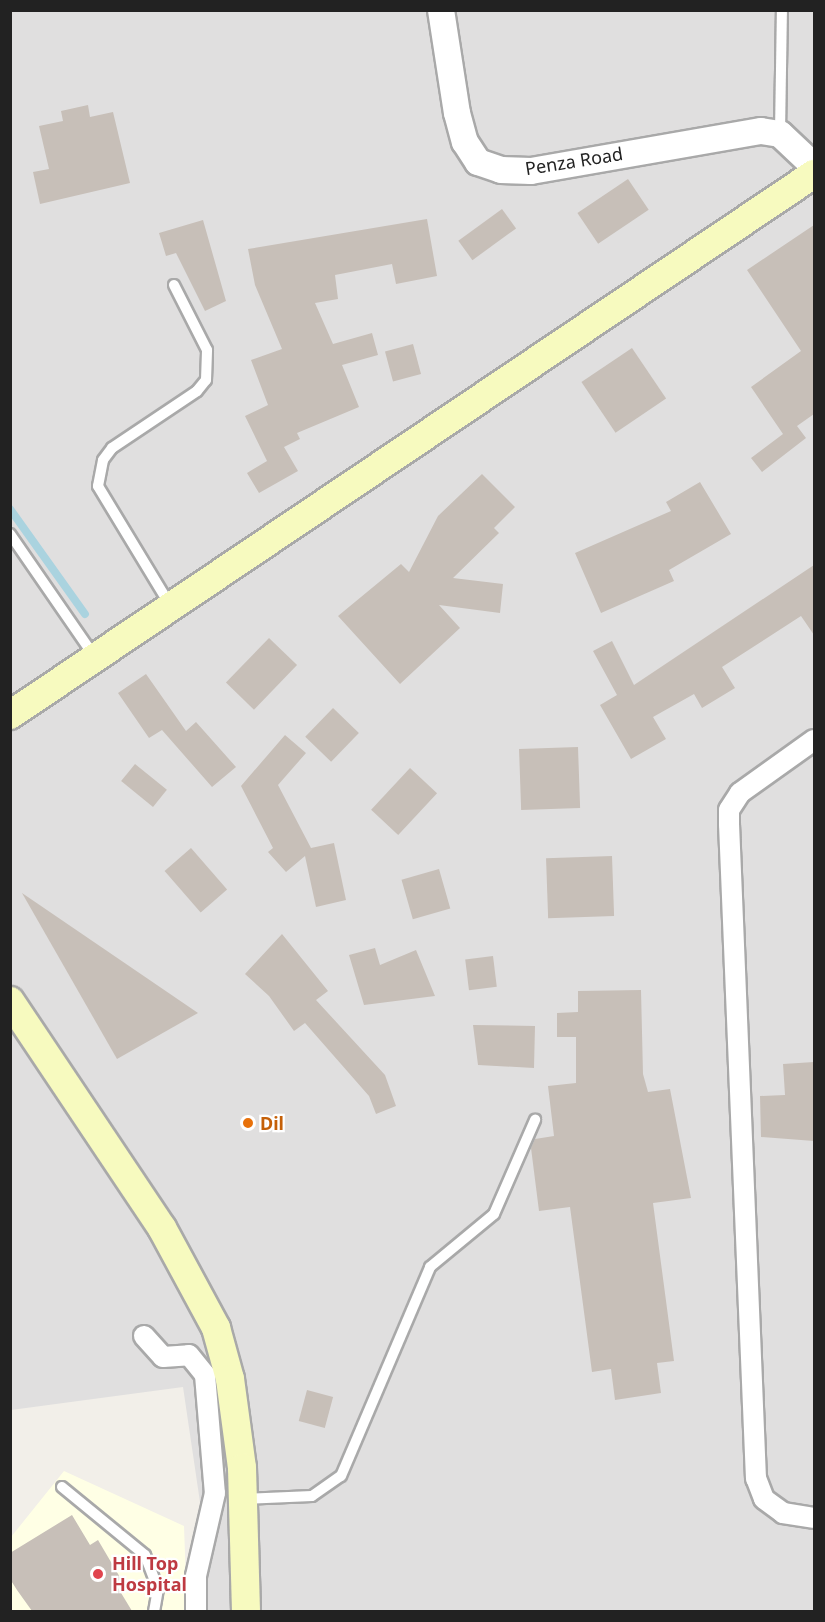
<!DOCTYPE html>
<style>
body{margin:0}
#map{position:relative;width:825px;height:1622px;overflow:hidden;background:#f2efe9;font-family:"Noto Sans",sans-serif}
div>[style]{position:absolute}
.residential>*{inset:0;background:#e0dfdf}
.education>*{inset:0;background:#ffffe5}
.stream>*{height:8px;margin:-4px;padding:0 4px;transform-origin:4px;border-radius:4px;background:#aad3df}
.building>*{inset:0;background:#c7bfb8;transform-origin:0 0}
.roads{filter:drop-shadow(2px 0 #a9a9a9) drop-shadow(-2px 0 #a9a9a9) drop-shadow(0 2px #a9a9a9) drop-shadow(0 -2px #a9a9a9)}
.service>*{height:10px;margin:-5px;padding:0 5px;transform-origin:5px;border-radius:5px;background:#fff}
.minor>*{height:20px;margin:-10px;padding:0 10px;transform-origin:10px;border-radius:10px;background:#fff}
.tertiary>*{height:26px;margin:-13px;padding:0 13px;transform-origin:13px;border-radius:13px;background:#fff}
.secondary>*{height:28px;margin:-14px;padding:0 14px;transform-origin:14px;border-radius:14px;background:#f7fabf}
.dots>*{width:16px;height:16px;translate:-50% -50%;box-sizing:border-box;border:3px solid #fff;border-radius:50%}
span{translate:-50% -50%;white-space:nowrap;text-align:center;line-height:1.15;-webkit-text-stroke:4.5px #fff;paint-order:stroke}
.street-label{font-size:18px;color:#222}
.food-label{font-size:18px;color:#c56008;font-weight:700}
.left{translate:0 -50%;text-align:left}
.health-label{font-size:18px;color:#be3a42;font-weight:700}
.frame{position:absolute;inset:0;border:12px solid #222;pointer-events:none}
</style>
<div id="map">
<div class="residential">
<i style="clip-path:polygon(10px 11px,814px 11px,814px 1611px,202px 1611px,201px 1509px,183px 1387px,11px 1410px)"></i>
</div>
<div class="education">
<i style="clip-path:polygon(64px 1471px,184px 1526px,187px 1611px,11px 1612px,11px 1537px)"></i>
</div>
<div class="stream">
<i style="left:10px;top:509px;width:129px;rotate:54.5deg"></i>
</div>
<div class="building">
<i style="clip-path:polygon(88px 105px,90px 117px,113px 112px,130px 183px,40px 204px,33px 172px,49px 169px,39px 126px,63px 121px,61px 111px)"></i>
<i style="left:628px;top:179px;width:37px;height:61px;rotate:56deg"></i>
<i style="left:502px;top:209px;width:24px;height:54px;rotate:54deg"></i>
<i style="clip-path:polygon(427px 219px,437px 276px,396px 284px,392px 264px,335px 275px,338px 299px,315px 303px,333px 344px,372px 333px,378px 355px,342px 365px,359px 407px,297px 433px,300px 439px,284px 447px,298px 471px,259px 493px,247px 473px,267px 461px,245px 416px,268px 405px,251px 360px,282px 349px,255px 285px,248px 249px)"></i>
<i style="clip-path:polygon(203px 220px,226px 301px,205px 311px,176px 253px,166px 256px,159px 233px)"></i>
<i style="clip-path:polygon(814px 225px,814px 414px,797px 426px,806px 438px,762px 472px,751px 458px,783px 434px,751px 387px,801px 351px,747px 270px)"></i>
<i style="left:413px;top:344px;width:31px;height:29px;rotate:75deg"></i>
<i style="left:632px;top:348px;width:61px;height:61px;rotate:56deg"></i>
<i style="clip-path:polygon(482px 474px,515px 507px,494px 528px,499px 533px,453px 578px,503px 584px,500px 613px,439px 605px,460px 628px,400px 684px,338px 616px,401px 564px,409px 572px,438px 516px)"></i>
<i style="clip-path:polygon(700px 482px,731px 534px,669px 570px,674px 581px,601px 613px,575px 553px,671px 511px,666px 502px)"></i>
<i style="clip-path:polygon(814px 565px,814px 635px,801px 616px,722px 667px,735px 688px,702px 708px,694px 694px,653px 717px,666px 739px,631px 759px,600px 705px,617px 695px,593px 651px,612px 641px,634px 685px)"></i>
<i style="left:269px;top:638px;width:39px;height:62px;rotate:44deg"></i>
<i style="clip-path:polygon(146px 674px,186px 731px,196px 722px,236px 767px,212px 787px,162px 730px,149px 738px,118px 693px)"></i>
<i style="left:333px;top:708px;width:36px;height:40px;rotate:44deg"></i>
<i style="clip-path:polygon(285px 735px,306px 753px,278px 785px,311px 848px,334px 843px,346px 900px,316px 907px,305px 856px,286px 872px,268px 852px,273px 848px,241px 786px)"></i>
<i style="left:578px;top:747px;width:61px;height:59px;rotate:88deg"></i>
<i style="left:135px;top:764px;width:41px;height:22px;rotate:39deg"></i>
<i style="left:410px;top:768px;width:37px;height:57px;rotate:43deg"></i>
<i style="left:191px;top:848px;width:55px;height:35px;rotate:49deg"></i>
<i style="left:612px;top:856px;width:60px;height:66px;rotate:88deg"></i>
<i style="left:439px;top:869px;width:41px;height:39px;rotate:74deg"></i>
<i style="clip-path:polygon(22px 893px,198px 1013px,117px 1059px)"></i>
<i style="clip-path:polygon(282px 934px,328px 991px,316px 1000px,385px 1075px,396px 1106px,376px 1114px,369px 1096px,305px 1023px,294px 1031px,269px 996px,245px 974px)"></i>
<i style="clip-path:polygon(375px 948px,380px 965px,416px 950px,435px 996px,364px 1005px,349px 955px)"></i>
<i style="left:493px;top:956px;width:31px;height:28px;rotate:83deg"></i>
<i style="clip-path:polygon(641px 990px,643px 1074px,648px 1092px,670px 1089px,691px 1198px,653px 1203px,674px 1361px,657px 1363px,661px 1393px,615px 1400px,611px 1369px,592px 1372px,570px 1207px,539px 1211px,531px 1148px,535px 1139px,554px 1136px,548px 1086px,576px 1083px,576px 1037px,557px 1037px,557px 1013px,578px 1012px,578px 991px)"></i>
<i style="clip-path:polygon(473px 1025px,535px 1026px,534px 1068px,478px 1065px)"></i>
<i style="clip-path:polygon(814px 1062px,814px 1141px,761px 1137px,760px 1096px,785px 1095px,783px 1064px)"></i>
<i style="left:307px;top:1390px;width:27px;height:32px;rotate:15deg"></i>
<i style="clip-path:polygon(72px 1515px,90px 1545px,98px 1540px,121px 1579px,115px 1583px,132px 1611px,32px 1611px,17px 1590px,10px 1579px,10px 1553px)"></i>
</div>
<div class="roads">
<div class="service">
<i style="left:780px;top:133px;width:123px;rotate:-89.1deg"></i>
<i style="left:10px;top:534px;width:150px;rotate:55.4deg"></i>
<i style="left:170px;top:605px;width:139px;rotate:-121.2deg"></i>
<i style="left:98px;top:486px;width:26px;rotate:-79deg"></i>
<i style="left:103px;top:460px;width:15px;rotate:-53deg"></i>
<i style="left:112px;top:448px;width:102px;rotate:-33.8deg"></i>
<i style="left:197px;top:391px;width:14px;rotate:-51deg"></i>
<i style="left:206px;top:380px;width:30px;rotate:-88deg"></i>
<i style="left:207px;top:350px;width:73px;rotate:-116.9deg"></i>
<i style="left:62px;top:1487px;width:107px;rotate:39.3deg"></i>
<i style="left:145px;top:1555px;width:36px;rotate:69deg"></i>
<i style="left:158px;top:1589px;width:23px;rotate:100deg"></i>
<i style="left:243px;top:1499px;width:69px;rotate:-2.5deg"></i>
<i style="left:312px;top:1496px;width:35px;rotate:-35deg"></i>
<i style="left:341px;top:1476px;width:227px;rotate:-66.9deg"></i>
<i style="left:430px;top:1267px;width:83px;rotate:-39.6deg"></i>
<i style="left:494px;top:1214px;width:103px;rotate:-66.4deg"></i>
</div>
<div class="minor">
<i style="left:814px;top:740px;width:91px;rotate:144.4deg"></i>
<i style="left:740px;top:793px;width:20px;rotate:123deg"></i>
<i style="left:729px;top:810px;width:14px;rotate:90deg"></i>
<i style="left:729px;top:824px;width:655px;rotate:87.64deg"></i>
<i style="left:756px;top:1478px;width:22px;rotate:69deg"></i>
<i style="left:764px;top:1499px;width:24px;rotate:36deg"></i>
<i style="left:783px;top:1513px;width:31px;rotate:9deg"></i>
<i style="left:144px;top:1336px;width:28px;rotate:48deg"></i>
<i style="left:163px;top:1357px;width:26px;rotate:-4deg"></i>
<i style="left:189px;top:1355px;width:26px;rotate:51deg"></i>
<i style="left:205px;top:1375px;width:118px;rotate:85.2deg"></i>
<i style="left:215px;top:1493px;width:85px;rotate:102.9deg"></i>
<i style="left:196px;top:1576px;width:36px;rotate:90deg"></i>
</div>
<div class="tertiary">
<i style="left:441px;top:10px;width:104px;rotate:81.2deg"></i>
<i style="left:457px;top:113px;width:30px;rotate:75deg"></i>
<i style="left:465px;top:142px;width:24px;rotate:57deg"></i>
<i style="left:478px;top:162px;width:24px;rotate:19deg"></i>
<i style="left:501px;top:170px;width:30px;rotate:2deg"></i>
<i style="left:531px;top:171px;width:233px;rotate:-9.9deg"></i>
<i style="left:761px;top:131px;width:19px;rotate:9deg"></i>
<i style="left:780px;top:134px;width:47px;rotate:43.3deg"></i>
</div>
<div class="secondary">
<i style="left:10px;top:715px;width:969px;rotate:-33.94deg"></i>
<i style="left:10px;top:1001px;width:273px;rotate:56.2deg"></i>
<i style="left:162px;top:1228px;width:114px;rotate:61.6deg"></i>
<i style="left:216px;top:1328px;width:53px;rotate:74.6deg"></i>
<i style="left:230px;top:1379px;width:90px;rotate:82.3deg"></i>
<i style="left:242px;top:1468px;width:144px;rotate:88.4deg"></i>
</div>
</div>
<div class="dots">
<i style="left:248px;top:1123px;background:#e8710a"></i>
<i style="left:98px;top:1574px;background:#e0444e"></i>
</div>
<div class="street-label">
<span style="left:574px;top:161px;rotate:-9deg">Penza Road</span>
</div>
<div class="food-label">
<span class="left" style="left:260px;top:1123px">Dil</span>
</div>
<div class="health-label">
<span class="left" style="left:112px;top:1574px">Hill Top<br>Hospital</span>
</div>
<div class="frame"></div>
</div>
